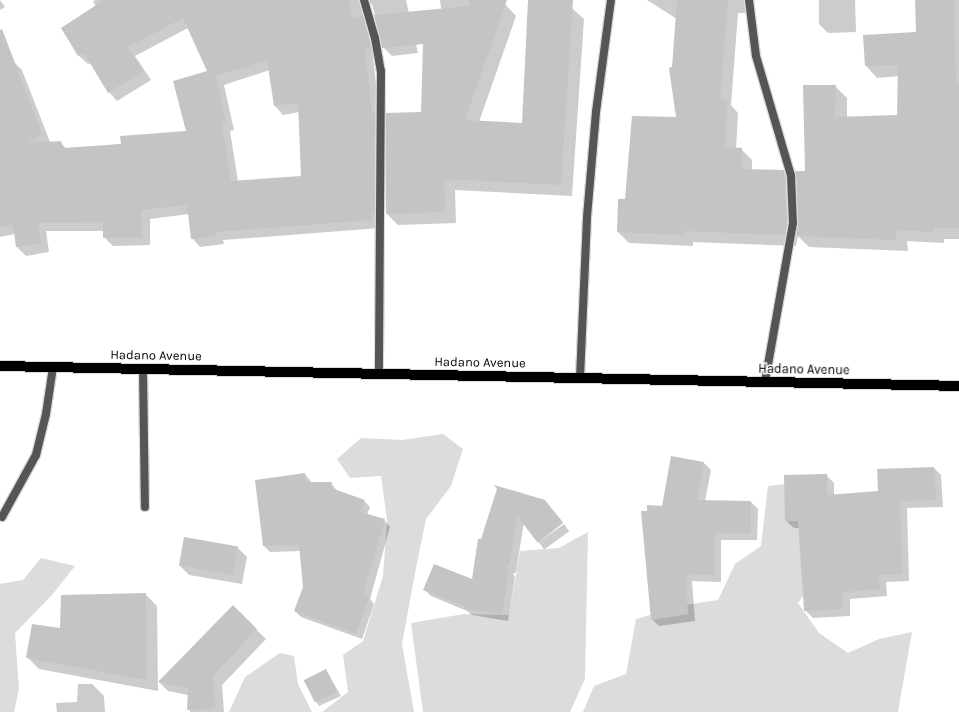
<!DOCTYPE html>
<style>
body{margin:0}
#map{position:relative;width:959px;height:712px;overflow:hidden;background:#fff;font-family:Karla,sans-serif}
div>[style]{position:absolute}
.green>*{inset:0;background:#dcdcdc}
.shadow>*{inset:0;background:#0003;transform-origin:0 0}
.building>*{inset:0;background:#c4c4c4;transform-origin:0 0}
.roads{filter:drop-shadow(1px 0 #dbdbdb) drop-shadow(-1px 0 #dbdbdb) drop-shadow(0 1px #dbdbdb) drop-shadow(0 -1px #dbdbdb)}
.service>*{height:8px;margin:-4px;padding:0 4px;transform-origin:4px;border-radius:4px;background:#555}
.minor>*{height:8px;margin:-4px;padding:0 4px;transform-origin:4px;border-radius:4px;background:#555}
.primary>*{height:10px;margin:-5px;padding:0 5px;transform-origin:5px;border-radius:5px;background:#000}
span{translate:-50% -50%;white-space:nowrap;text-align:center;line-height:1.15;-webkit-text-stroke:3px #fff;paint-order:stroke}
.street-label{font-size:13px;color:#000}
</style>
<div id="map">
<div class="green">
<i style="clip-path:polygon(443px 434px,463px 449px,451px 486px,426px 519px,415px 573px,402px 644px,414px 712px,322px 712px,348px 692px,343px 655px,363px 641px,383px 576px,387px 520px,381px 476px,350px 478px,337px 459px,361px 438px,402px 440px)"></i>
<i style="clip-path:polygon(785px 484px,825px 566px,798px 603px,819px 633px,848px 653px,879px 639px,912px 632px,898px 712px,583px 712px,594px 686px,626px 674px,636px 619px,685px 605px,718px 600px,735px 564px,761px 546px,768px 486px)"></i>
<i style="clip-path:polygon(588px 532px,585px 679px,570px 712px,423px 712px,411px 623px,464px 614px,509px 615px,520px 551px,559px 548px)"></i>
<i style="clip-path:polygon(41px 558px,75px 566px,52px 595px,15px 633px,19px 689px,14px 712px,0 712px,0 584px,23px 580px)"></i>
<i style="clip-path:polygon(280px 653px,294px 656px,298px 684px,312px 712px,229px 712px,245px 677px)"></i>
</div>
<div class="shadow">
<i style="clip-path:polygon(0 0,5px 7px,0 10px)"></i>
<i style="clip-path:polygon(evenodd,96px 0,406px 0,418px 53px,392px 56px,383px 47px,372px 4px,369px 4px,379px 57px,373px 58px,380px 119px,380px 228px,223px 240px,224px 244px,200px 247px,192px 238px,189px 214px,150px 219px,150px 245px,113px 246px,104px 237px,104px 231px,46px 231px,49px 252px,26px 256px,17px 247px,15px 234px,0 237px,0 67px,14px 62px,22px 70px,50px 142px,60px 142px,67px 149px,122px 144px,187px 131px,208px 72px,188px 28px,135px 56px,151px 80px,117px 101px,109px 92px,91px 63px,88px 64px,79px 56px,62px 29px,96px 7px,93px 1px,96px 0,270px 70px,275px 106px,283px 115px,299px 112px,302px 177px,238px 181px,230px 131px,234px 130px,224px 85px,270px 70px)"></i>
<i style="clip-path:polygon(440px 0,504px 0,505px 4px,516px 16px,479px 122px,523px 124px,572px 8px,584px 19px,572px 196px,455px 190px,456px 223px,398px 225px,387px 214px,450px 77px)"></i>
<i style="clip-path:polygon(647px 0,747px 0,746px 13px,738px 13px,731px 105px,738px 113px,736px 149px,741px 149px,752px 160px,752px 170px,783px 171px,794px 183px,797px 190px,806px 173px,835px 86px,847px 98px,847px 118px,898px 116px,899px 76px,877px 78px,866px 66px,917px 33px,916px 0,959px 0,959px 239px,944px 239px,944px 243px,907px 241px,908px 251px,809px 247px,798px 236px,796px 246px,693px 242px,693px 246px,629px 243px,618px 232px,626px 200px,677px 118px,673px 68px,677px 19px)"></i>
<i style="clip-path:polygon(819px 0,855px 0,856px 32px,828px 33px,819px 24px)"></i>
<i style="clip-path:polygon(704px 463px,711px 470px,705px 501px,751px 502px,758px 509px,757px 540px,721px 540px,721px 582px,692px 581px,695px 621px,659px 626px,652px 619px,648px 512px,663px 507px)"></i>
<i style="clip-path:polygon(934px 468px,941px 475px,943px 507px,907px 508px,909px 581px,886px 582px,887px 596px,850px 599px,850px 616px,813px 618px,805px 610px,800px 528px,794px 528px,786px 521px,826px 475px,834px 483px,834px 495px,879px 492px)"></i>
<i style="clip-path:polygon(305px 474px,312px 483px,331px 483px,337px 491px,364px 501px,370px 507px,367px 515px,384px 520px,390px 527px,370px 599px,374px 604px,362px 639px,301px 617px,295px 611px,304px 587px,300px 551px,270px 552px,264px 546px)"></i>
<i style="clip-path:polygon(498px 489px,544px 500px,563px 522px,538px 541px,524px 522px,516px 572px,513px 574px,515px 577px,508px 621px,472px 615px,467px 611px,431px 596px,424px 589px,473px 581px)"></i>
<i style="left:564px;top:524px;width:9px;height:31px;rotate:54deg"></i>
<i style="clip-path:polygon(185px 539px,238px 548px,247px 557px,242px 584px,189px 575px,180px 566px)"></i>
<i style="clip-path:polygon(145px 594px,157px 606px,158px 691px,39px 669px,27px 657px,61px 629px)"></i>
<i style="clip-path:polygon(233px 607px,266px 639px,222px 685px,224px 712px,190px 712px,188px 695px,168px 691px,159px 682px)"></i>
<i style="clip-path:polygon(326px 670px,341px 696px,319px 706px,304px 681px)"></i>
<i style="clip-path:polygon(78px 684px,92px 684px,104px 696px,105px 712px,57px 712px,56px 703px,77px 702px)"></i>
</div>
<div class="building">
<i style="clip-path:polygon(evenodd,104px 0,349px 0,352px 18px,363px 16px,371px 49px,365px 49px,372px 113px,375px 113px,375px 214px,372px 214px,372px 220px,215px 232px,216px 236px,191px 239px,187px 205px,141px 210px,142px 237px,103px 238px,103px 222px,38px 223px,41px 243px,16px 247px,13px 225px,0 227px,0 30px,2px 29px,42px 134px,27px 143px,61px 141px,63px 148px,121px 144px,120px 136px,186px 131px,173px 81px,207px 71px,183px 18px,128px 47px,143px 71px,108px 93px,84px 53px,78px 56px,61px 28px,104px 0,267px 60px,274px 106px,298px 103px,301px 176px,231px 181px,222px 123px,226px 122px,216px 76px,267px 60px)"></i>
<i style="clip-path:polygon(469px 0,507px 0,465px 120px,522px 123px,528px 0,573px 0,561px 185px,444px 179px,445px 212px,386px 214px,386px 113px,421px 112px,423px 44px,382px 48px,374px 15px,469px 6px)"></i>
<i style="clip-path:polygon(677px 0,728px 0,720px 100px,727px 101px,725px 147px,742px 148px,741px 169px,784px 170px,787px 223px,785px 235px,683px 231px,682px 235px,617px 232px,618px 199px,625px 199px,632px 116px,676px 117px,669px 68px,672px 67px)"></i>
<i style="clip-path:polygon(915px 0,954px 0,956px 82px,959px 82px,959px 228px,933px 228px,933px 232px,896px 230px,896px 240px,796px 236px,798px 223px,795px 171px,805px 171px,803px 85px,836px 85px,835px 117px,897px 115px,898px 65px,865px 66px,863px 35px,916px 32px)"></i>
<i style="clip-path:polygon(671px 456px,704px 462px,697px 500px,751px 501px,751px 533px,715px 533px,714px 575px,686px 574px,688px 614px,651px 620px,641px 511px,647px 511px,647px 505px,662px 506px)"></i>
<i style="clip-path:polygon(934px 467px,936px 500px,900px 501px,902px 574px,879px 575px,880px 589px,843px 592px,843px 609px,804px 611px,798px 521px,785px 521px,784px 475px,827px 474px,827px 495px,878px 491px,877px 469px)"></i>
<i style="clip-path:polygon(305px 473px,306px 482px,332px 482px,331px 488px,365px 500px,360px 512px,385px 519px,363px 595px,369px 597px,356px 634px,294px 611px,303px 587px,299px 545px,263px 546px,255px 480px)"></i>
<i style="clip-path:polygon(494px 485px,545px 500px,563px 523px,538px 543px,517px 516px,509px 565px,505px 569px,509px 569px,502px 614px,464px 609px,464px 606px,423px 590px,434px 564px,472px 579px,478px 539px,481px 539px,497px 489px)"></i>
<i style="left:184px;top:537px;width:55px;height:29px;rotate:10deg"></i>
<i style="clip-path:polygon(146px 593px,147px 680px,26px 658px,32px 624px,60px 628px,61px 595px)"></i>
<i style="clip-path:polygon(233px 605px,257px 629px,213px 676px,215px 708px,187px 710px,188px 688px,158px 682px)"></i>
<i style="left:326px;top:669px;width:25px;height:25px;rotate:63deg"></i>
</div>
<div class="roads">
<div class="service">
<i style="left:143px;top:369px;width:138px;rotate:89.2deg"></i>
<i style="left:2px;top:517px;width:71px;rotate:-61.3deg"></i>
<i style="left:36px;top:455px;width:42px;rotate:-76.3deg"></i>
<i style="left:46px;top:414px;width:48px;rotate:-81.5deg"></i>
</div>
<div class="minor">
<i style="left:364px;top:0;width:40px;rotate:74deg"></i>
<i style="left:375px;top:38px;width:34px;rotate:80deg"></i>
<i style="left:381px;top:71px;width:302px;rotate:90.4deg"></i>
<i style="left:749px;top:0;width:56px;rotate:82.9deg"></i>
<i style="left:756px;top:56px;width:125px;rotate:73.7deg"></i>
<i style="left:791px;top:176px;width:47px;rotate:87.6deg"></i>
<i style="left:793px;top:223px;width:161px;rotate:100deg"></i>
<i style="left:580px;top:378px;width:161px;rotate:-87.5deg"></i>
<i style="left:587px;top:217px;width:105px;rotate:-85.1deg"></i>
<i style="left:596px;top:112px;width:113px;rotate:-82.4deg"></i>
</div>
<div class="primary">
<i style="left:0;top:366px;width:959px;rotate:1.19deg"></i>
</div>
</div>
<div class="street-label">
<span style="left:156px;top:356px;rotate:1deg">Hadano Avenue</span>
<span style="left:480px;top:363px;rotate:1deg">Hadano Avenue</span>
<span style="left:804px;top:370px;rotate:1deg">Hadano Avenue</span>
</div>
</div>
